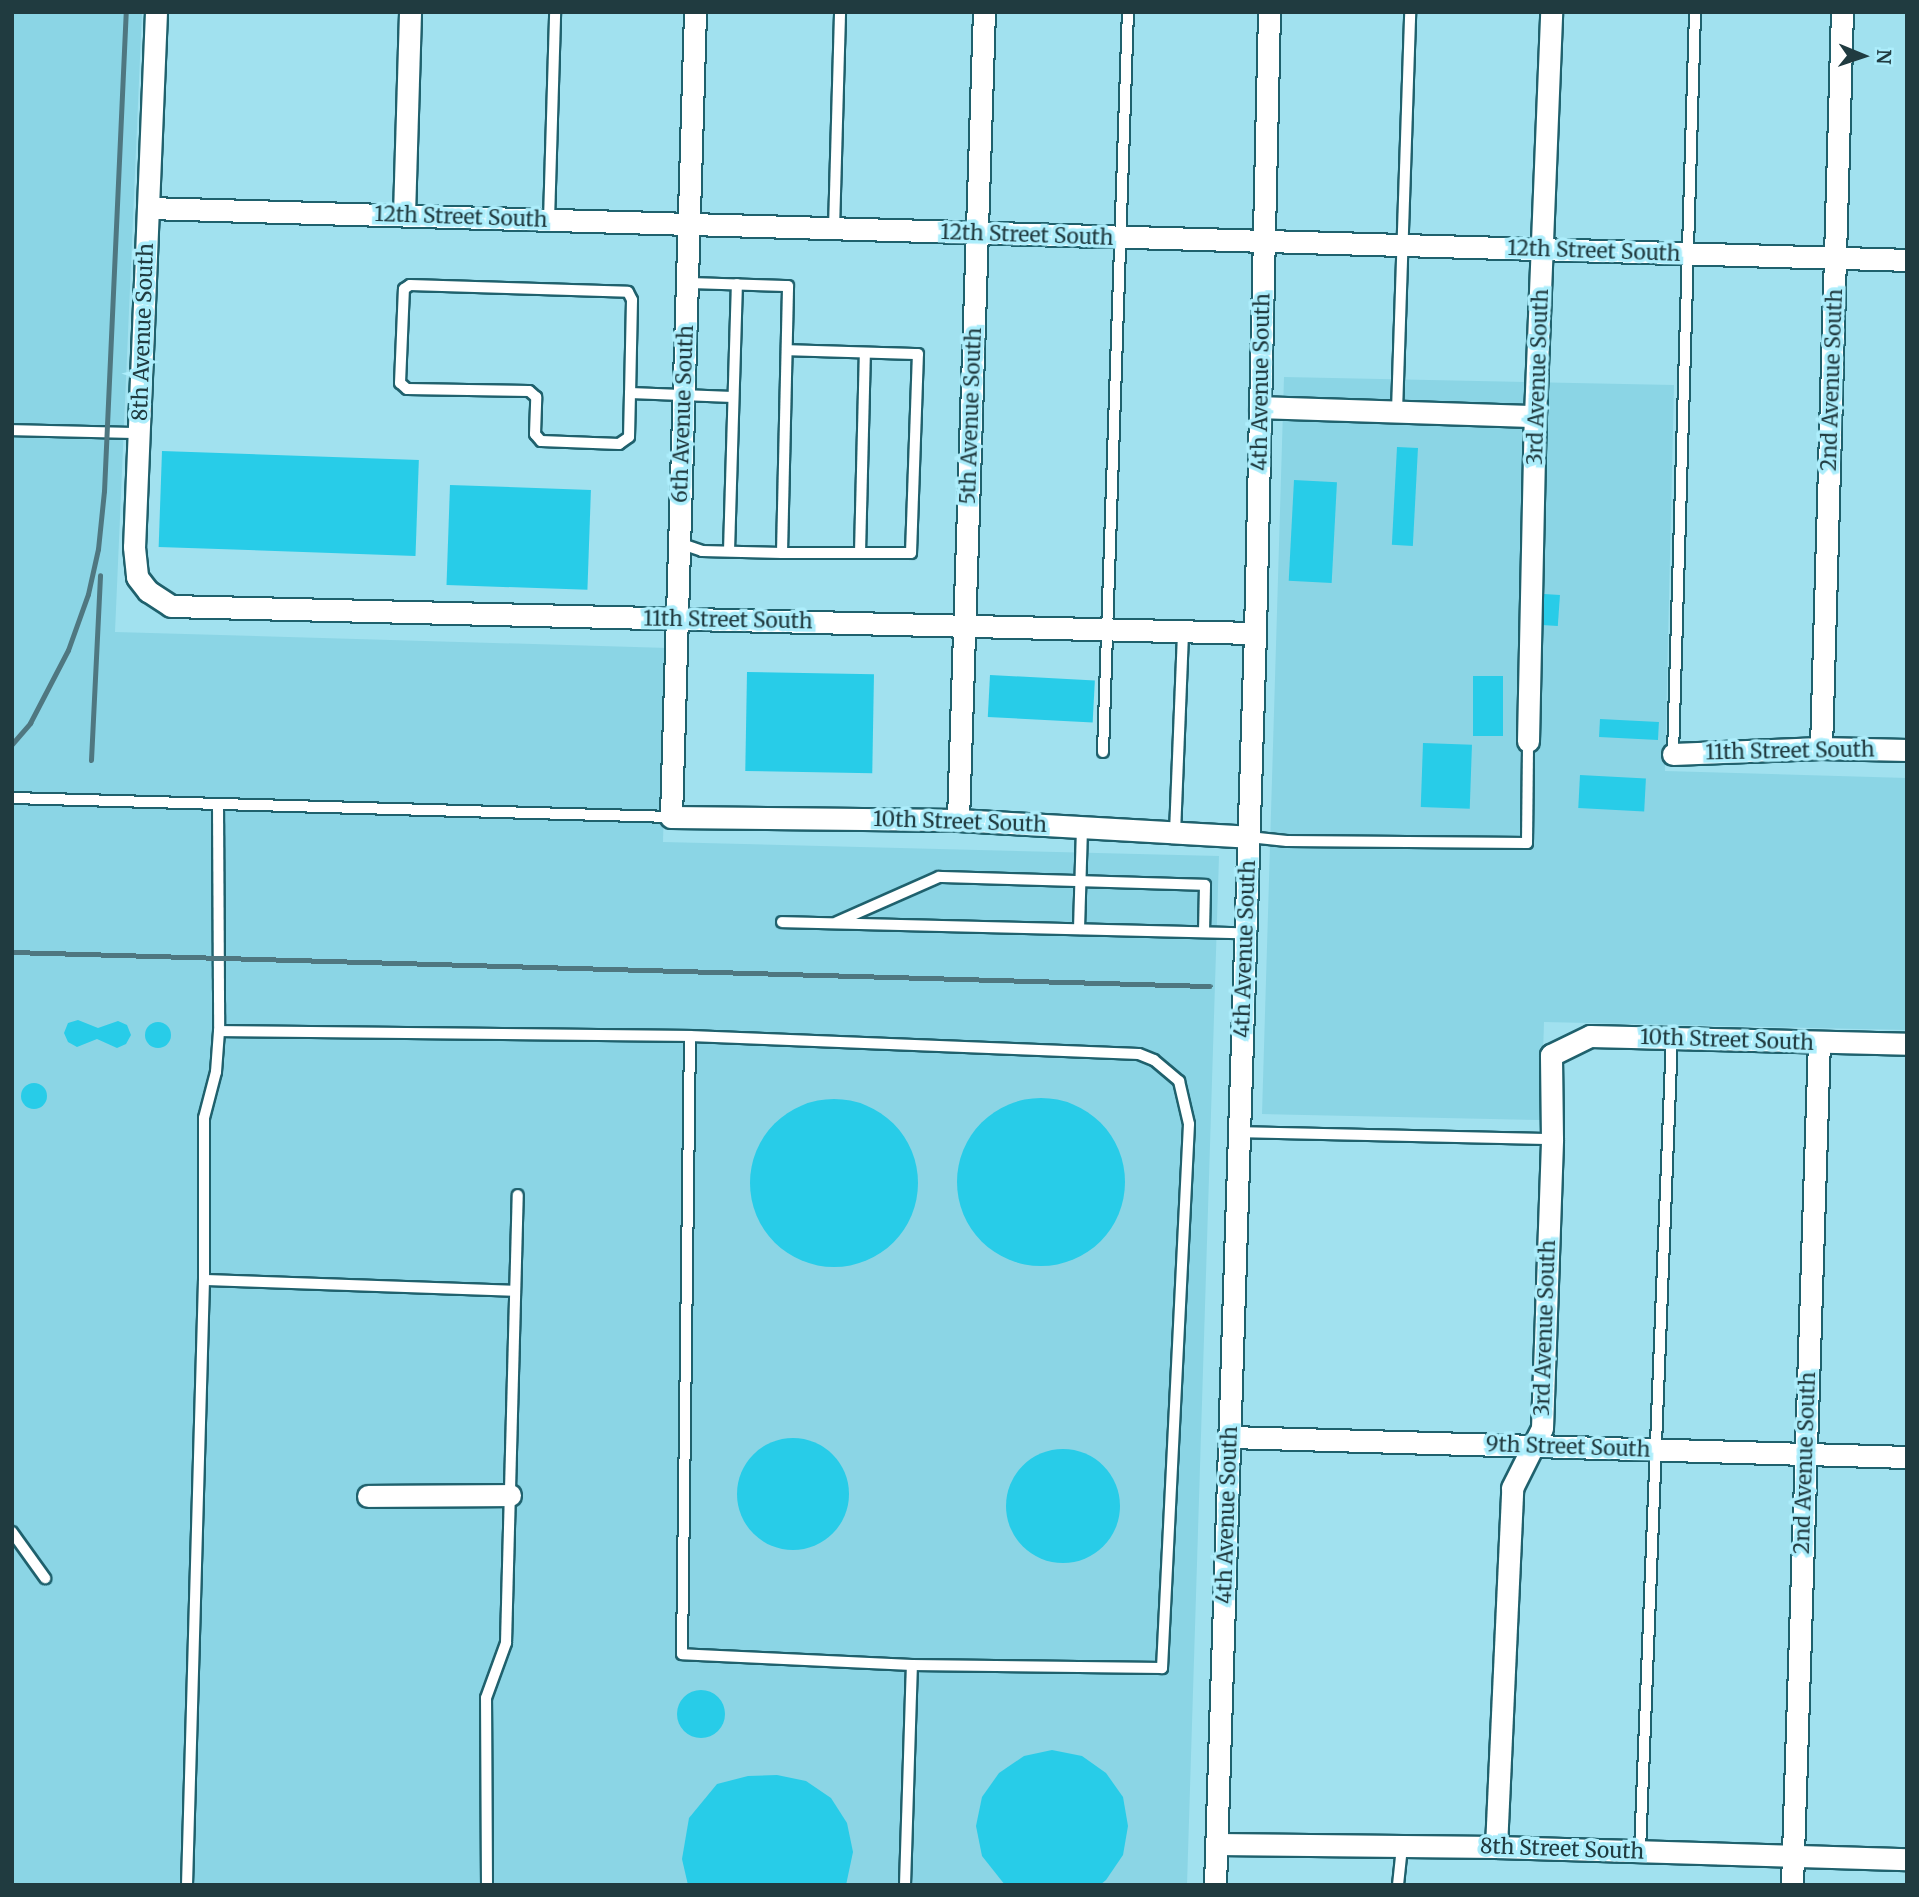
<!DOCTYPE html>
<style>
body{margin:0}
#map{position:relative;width:1919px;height:1897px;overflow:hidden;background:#a1e1ef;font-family:Merriweather,serif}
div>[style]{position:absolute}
.built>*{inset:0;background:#8bd5e5}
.building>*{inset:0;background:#28cce8;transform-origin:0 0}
.round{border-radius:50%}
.roads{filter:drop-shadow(2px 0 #1f616d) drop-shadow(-2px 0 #1f616d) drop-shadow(0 2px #1f616d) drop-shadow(0 -2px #1f616d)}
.lane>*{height:10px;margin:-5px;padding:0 5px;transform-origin:5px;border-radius:5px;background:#fff}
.street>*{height:21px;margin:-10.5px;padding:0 10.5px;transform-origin:10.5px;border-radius:10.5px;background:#fff}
.rail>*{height:5px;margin:-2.5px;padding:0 2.5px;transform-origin:2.5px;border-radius:2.5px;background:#4f7780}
span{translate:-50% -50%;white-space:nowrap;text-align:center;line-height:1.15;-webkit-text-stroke:7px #adeefc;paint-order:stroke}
.street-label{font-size:21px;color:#203b40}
.frame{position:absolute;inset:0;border:14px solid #203b40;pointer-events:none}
.north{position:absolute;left:1828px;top:21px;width:70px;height:70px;-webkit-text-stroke:5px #adeefc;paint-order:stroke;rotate:92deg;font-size:19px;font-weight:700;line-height:28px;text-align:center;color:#203b40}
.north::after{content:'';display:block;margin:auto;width:24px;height:32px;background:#203b40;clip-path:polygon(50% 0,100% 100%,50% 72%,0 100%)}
</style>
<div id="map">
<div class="built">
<i style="clip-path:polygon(12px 12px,142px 12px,115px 632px,668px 648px,663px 842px,1219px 856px,1187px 1885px,12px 1885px)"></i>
<i style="clip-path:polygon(1284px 377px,1674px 385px,1665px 771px,1907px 778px,1907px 1030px,1544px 1022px,1541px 1120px,1262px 1114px)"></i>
</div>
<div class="building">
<i style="left:1397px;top:447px;width:21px;height:98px;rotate:3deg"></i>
<i style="left:162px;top:451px;width:257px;height:96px;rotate:2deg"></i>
<i style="left:1294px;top:480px;width:43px;height:101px;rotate:3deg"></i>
<i style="left:450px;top:485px;width:141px;height:100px;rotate:2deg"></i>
<i style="left:1544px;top:594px;width:16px;height:31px;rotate:4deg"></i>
<i style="left:747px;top:672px;width:127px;height:99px;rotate:1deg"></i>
<i style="left:990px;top:675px;width:105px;height:42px;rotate:3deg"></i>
<i style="left:1473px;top:676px;width:30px;height:60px"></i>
<i style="left:1600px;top:719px;width:59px;height:18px;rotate:3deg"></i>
<i style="left:1423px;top:743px;width:49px;height:64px;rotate:2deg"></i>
<i style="left:1580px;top:775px;width:66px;height:33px;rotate:3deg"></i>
<i style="clip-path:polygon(78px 1020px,98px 1028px,118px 1021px,127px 1025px,131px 1035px,126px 1044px,117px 1048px,97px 1039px,77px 1047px,68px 1042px,64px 1033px,68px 1023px)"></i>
<i class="round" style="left:145px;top:1022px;width:26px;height:26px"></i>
<i class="round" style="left:21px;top:1083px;width:26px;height:26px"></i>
<i class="round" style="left:957px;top:1098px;width:168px;height:168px"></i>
<i class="round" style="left:750px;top:1099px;width:168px;height:168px"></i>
<i class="round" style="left:737px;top:1438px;width:112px;height:112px"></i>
<i class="round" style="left:1006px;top:1449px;width:114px;height:114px"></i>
<i class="round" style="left:677px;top:1690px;width:48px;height:48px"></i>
<i style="clip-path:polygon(1052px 1750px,1082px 1756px,1106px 1773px,1123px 1797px,1128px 1826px,1123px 1855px,1106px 1880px,1100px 1885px,1005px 1885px,982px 1856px,976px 1826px,982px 1797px,999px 1773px,1024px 1756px)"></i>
<i style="clip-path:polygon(777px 1775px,806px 1781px,831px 1798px,847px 1823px,853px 1852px,846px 1885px,688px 1885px,682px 1859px,689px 1818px,717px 1784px,748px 1776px)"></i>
</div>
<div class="roads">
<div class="lane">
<i style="left:549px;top:220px;width:208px;rotate:-88.3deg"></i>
<i style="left:834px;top:229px;width:217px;rotate:-88.4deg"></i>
<i style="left:630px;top:393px;width:44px;rotate:91.3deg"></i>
<i style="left:629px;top:437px;width:12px;rotate:145deg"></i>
<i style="left:619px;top:444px;width:78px;rotate:-177.8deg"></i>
<i style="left:541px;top:441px;width:9px;rotate:-131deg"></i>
<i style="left:535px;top:434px;width:37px;rotate:-88deg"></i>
<i style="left:536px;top:397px;width:9px;rotate:-139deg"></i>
<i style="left:529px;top:391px;width:122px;rotate:-179.1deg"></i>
<i style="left:407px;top:389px;width:9px;rotate:-139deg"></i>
<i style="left:400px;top:383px;width:94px;rotate:-87.6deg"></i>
<i style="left:404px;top:289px;width:7px;rotate:-34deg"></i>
<i style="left:410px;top:285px;width:218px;rotate:1.8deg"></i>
<i style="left:628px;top:292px;width:9px;rotate:63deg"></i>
<i style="left:632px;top:300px;width:93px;rotate:91.2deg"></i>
<i style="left:630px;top:393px;width:103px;rotate:2.2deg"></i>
<i style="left:1397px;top:411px;width:399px;rotate:-88.1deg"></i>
<i style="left:12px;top:430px;width:127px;rotate:1.4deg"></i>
<i style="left:679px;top:543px;width:24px;rotate:19deg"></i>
<i style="left:702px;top:551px;width:80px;rotate:1.4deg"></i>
<i style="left:782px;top:553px;width:267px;rotate:-88.7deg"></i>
<i style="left:788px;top:286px;width:101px;rotate:-178.3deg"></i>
<i style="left:729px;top:551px;width:267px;rotate:-88.3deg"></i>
<i style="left:782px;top:553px;width:129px"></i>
<i style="left:911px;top:553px;width:199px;rotate:-88deg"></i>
<i style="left:918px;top:354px;width:131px;rotate:-178.3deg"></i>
<i style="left:860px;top:553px;width:200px;rotate:-88.6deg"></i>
<i style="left:1103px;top:752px;width:740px;rotate:-88.07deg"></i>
<i style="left:1673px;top:754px;width:742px;rotate:-88.3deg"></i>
<i style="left:12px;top:798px;width:659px;rotate:1.65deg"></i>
<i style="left:218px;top:805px;width:226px;rotate:89.7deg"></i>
<i style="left:1175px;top:833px;width:202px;rotate:-87.7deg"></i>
<i style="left:1249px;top:837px;width:38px;rotate:6deg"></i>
<i style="left:1287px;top:841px;width:240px;rotate:0.5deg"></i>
<i style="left:1527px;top:843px;width:102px;rotate:-89.4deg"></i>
<i style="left:782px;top:922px;width:464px;rotate:1.4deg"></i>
<i style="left:837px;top:922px;width:111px;rotate:-23.8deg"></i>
<i style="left:939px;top:877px;width:266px;rotate:1.7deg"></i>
<i style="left:1205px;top:885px;width:47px;rotate:91.2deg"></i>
<i style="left:1079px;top:929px;width:102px;rotate:-88.3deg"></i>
<i style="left:1239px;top:1132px;width:313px;rotate:1.3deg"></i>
<i style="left:204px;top:1280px;width:311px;rotate:2deg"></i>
<i style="left:12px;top:1532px;width:57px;rotate:54.3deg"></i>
<i style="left:1640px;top:1851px;width:814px;rotate:-87.75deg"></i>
<i style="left:187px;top:1885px;width:605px;rotate:-88.39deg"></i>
<i style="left:204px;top:1280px;width:162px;rotate:-90deg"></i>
<i style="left:204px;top:1118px;width:48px;rotate:-75.4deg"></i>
<i style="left:216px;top:1072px;width:41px;rotate:-85.8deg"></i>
<i style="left:219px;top:1031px;width:471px;rotate:0.6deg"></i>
<i style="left:690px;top:1036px;width:449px;rotate:2.3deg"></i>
<i style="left:1139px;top:1054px;width:16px;rotate:22deg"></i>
<i style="left:1154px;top:1060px;width:33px;rotate:40deg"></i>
<i style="left:1179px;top:1081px;width:44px;rotate:76.9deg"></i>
<i style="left:1189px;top:1124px;width:545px;rotate:92.84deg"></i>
<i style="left:1162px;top:1668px;width:250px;rotate:-179.3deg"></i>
<i style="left:912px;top:1665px;width:230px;rotate:-177.3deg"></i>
<i style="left:682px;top:1654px;width:618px;rotate:-89.26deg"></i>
<i style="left:487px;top:1885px;width:187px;rotate:-90.3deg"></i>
<i style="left:486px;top:1698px;width:59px;rotate:-70deg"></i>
<i style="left:506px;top:1643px;width:448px;rotate:-88.5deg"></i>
<i style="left:905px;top:1885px;width:220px;rotate:-88.2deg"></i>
<i style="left:1398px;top:1885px;width:39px;rotate:-84deg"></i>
</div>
<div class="street">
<i style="left:156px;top:12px;width:535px;rotate:92.35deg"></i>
<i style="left:134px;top:547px;width:30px;rotate:84deg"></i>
<i style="left:137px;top:577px;width:18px;rotate:52deg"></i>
<i style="left:148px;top:591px;width:27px;rotate:33deg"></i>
<i style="left:171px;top:606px;width:1084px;rotate:1.43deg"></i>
<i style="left:695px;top:12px;width:805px;rotate:91.71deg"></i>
<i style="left:671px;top:817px;width:287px;rotate:0.6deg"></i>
<i style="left:958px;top:820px;width:291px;rotate:3.3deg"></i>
<i style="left:148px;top:208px;width:1760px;rotate:1.69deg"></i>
<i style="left:404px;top:215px;width:203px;rotate:-88.3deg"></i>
<i style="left:1260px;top:407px;width:275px;rotate:1.9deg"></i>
<i style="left:1528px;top:741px;width:325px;rotate:-88.8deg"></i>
<i style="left:1535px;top:416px;width:404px;rotate:-87.7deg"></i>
<i style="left:1821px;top:748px;width:736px;rotate:-88.37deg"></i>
<i style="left:1673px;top:754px;width:148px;rotate:-2.3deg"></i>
<i style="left:1821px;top:748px;width:86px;rotate:1.3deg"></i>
<i style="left:958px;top:820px;width:808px;rotate:-88.16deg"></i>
<i style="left:1230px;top:1437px;width:677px;rotate:1.69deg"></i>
<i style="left:368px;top:1496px;width:142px;rotate:-0.4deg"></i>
<i style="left:1217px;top:1844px;width:279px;rotate:0.6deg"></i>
<i style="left:1496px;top:1847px;width:411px;rotate:1.7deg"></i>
<i style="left:1496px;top:1847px;width:359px;rotate:-87.4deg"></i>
<i style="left:1512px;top:1488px;width:67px;rotate:-63.4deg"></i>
<i style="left:1542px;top:1428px;width:289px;rotate:-88deg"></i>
<i style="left:1552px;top:1139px;width:84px;rotate:-90.7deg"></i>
<i style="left:1551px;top:1055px;width:43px;rotate:-26deg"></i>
<i style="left:1590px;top:1036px;width:317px;rotate:1.4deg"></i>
<i style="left:1215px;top:1885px;width:1253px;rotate:-88.17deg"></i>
<i style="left:1255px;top:633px;width:621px;rotate:-88.71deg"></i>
<i style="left:1792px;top:1885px;width:843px;rotate:-88.17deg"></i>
</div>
</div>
<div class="rail">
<i style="left:12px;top:744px;width:28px;rotate:-49deg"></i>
<i style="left:30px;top:723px;width:82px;rotate:-62.5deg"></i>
<i style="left:68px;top:650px;width:59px;rotate:-70.3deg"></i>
<i style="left:88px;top:594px;width:46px;rotate:-77.5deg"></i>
<i style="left:98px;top:549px;width:58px;rotate:-84.1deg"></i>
<i style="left:104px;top:491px;width:480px;rotate:-87.4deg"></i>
<i style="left:91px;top:760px;width:185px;rotate:-87.2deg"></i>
<i style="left:12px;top:952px;width:1198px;rotate:1.63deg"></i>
</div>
<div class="street-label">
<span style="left:461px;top:217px;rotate:2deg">12th Street South</span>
<span style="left:1027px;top:235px;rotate:2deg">12th Street South</span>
<span style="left:1594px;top:251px;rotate:2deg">12th Street South</span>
<span style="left:143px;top:332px;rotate:-88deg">8th Avenue South</span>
<span style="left:1538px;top:377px;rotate:-88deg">3rd Avenue South</span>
<span style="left:1832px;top:380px;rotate:-88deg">2nd Avenue South</span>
<span style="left:1261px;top:382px;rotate:-89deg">4th Avenue South</span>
<span style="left:683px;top:414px;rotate:-88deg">6th Avenue South</span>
<span style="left:971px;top:416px;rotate:-88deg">5th Avenue South</span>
<span style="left:728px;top:620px;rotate:1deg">11th Street South</span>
<span style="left:1790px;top:751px;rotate:-1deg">11th Street South</span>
<span style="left:960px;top:822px;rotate:2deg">10th Street South</span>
<span style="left:1245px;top:949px;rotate:-88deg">4th Avenue South</span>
<span style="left:1727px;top:1040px;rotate:2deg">10th Street South</span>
<span style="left:1545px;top:1328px;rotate:-88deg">3rd Avenue South</span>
<span style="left:1568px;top:1447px;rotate:2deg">9th Street South</span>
<span style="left:1805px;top:1463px;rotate:-88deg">2nd Avenue South</span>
<span style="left:1227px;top:1515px;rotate:-88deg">4th Avenue South</span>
<span style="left:1562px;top:1849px;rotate:2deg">8th Street South</span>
</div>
<div class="frame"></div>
<div class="north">N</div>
</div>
